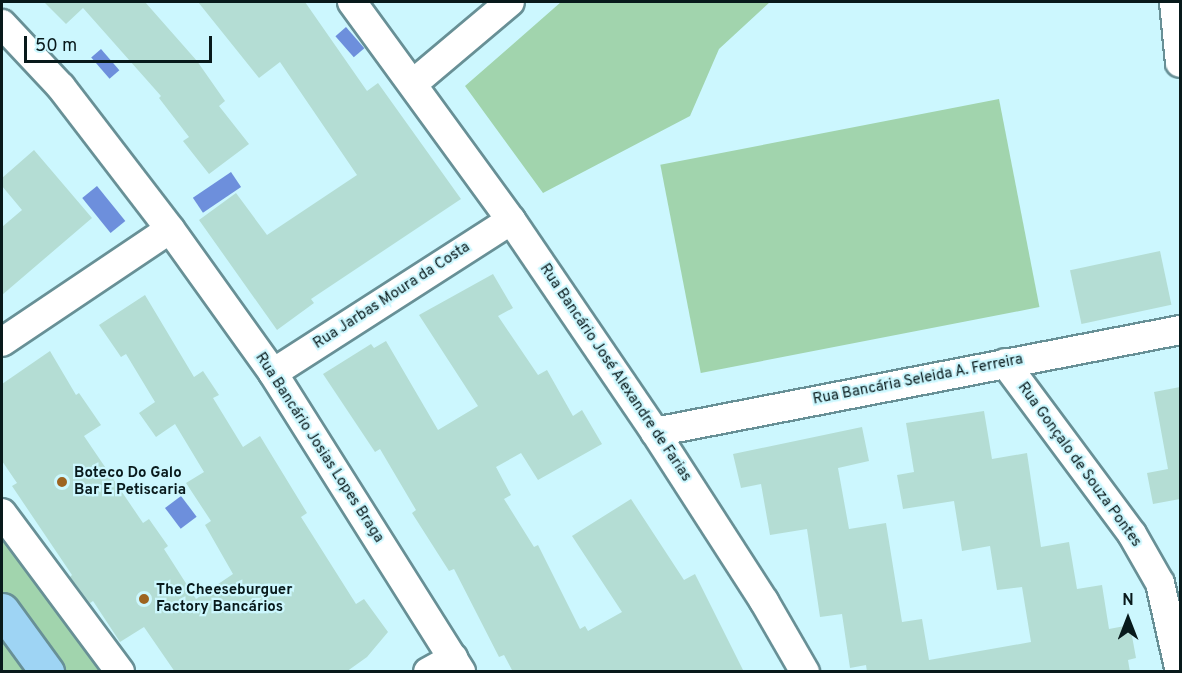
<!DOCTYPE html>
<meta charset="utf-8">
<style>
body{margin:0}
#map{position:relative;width:1182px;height:673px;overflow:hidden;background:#ccf7fe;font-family:Overpass,sans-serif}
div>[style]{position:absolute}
.green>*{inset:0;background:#a1d4ad;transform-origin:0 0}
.water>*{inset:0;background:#6d8fdc;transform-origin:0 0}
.building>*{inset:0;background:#b4ddd4;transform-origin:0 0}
.roads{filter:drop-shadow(2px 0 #689096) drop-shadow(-2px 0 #689096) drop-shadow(0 2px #689096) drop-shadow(0 -2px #689096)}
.minor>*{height:28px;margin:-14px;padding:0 14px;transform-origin:14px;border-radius:14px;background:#fff}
.major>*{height:33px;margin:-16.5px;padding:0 16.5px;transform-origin:16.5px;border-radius:16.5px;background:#9ed4f4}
.dots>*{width:16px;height:16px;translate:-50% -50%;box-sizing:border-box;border:3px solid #ccf7fe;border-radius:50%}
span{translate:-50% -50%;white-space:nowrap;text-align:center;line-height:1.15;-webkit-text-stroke:4.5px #ccf7fe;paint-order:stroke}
.street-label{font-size:15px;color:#08191b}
.poi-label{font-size:15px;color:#08191b;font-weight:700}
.left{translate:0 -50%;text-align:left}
.frame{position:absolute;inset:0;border:3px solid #08191b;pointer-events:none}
.north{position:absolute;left:1098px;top:589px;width:60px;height:60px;-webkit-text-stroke:4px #ccf7fe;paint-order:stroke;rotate:0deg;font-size:16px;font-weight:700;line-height:24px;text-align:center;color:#08191b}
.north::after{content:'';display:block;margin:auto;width:21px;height:27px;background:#08191b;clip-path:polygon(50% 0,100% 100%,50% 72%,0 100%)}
.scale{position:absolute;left:24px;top:36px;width:188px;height:27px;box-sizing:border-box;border:3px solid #08191b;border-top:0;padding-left:8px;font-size:18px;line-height:21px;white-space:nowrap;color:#08191b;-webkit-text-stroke:4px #ccf7fe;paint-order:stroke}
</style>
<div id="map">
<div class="green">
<i style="clip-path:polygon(561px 2px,770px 2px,719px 49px,690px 116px,543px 193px,465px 86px)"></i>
<i style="left:999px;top:99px;width:212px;height:345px;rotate:79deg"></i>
<i style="clip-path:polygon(2px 495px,92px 615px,137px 671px,2px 671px)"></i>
</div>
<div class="water">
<i style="left:346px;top:27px;width:28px;height:14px;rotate:49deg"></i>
<i style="left:101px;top:49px;width:28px;height:13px;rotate:49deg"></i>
<i style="left:231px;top:172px;width:18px;height:46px;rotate:56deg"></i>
<i style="left:97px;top:186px;width:45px;height:19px;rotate:51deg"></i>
<i style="left:181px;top:496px;width:26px;height:20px;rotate:53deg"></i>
</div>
<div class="building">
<i style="clip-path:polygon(44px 2px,145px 2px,197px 61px,225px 101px,219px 106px,249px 144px,209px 174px,183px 141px,189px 137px,159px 98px,161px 96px,83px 8px,66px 24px)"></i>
<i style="clip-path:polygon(198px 2px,305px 2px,367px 91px,378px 83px,461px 199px,311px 299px,314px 303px,277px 330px,199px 220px,236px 193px,267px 235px,357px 175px,280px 62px,259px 78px)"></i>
<i style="clip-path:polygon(34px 150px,92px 218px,2px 295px,2px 227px,22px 210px,2px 186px,2px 178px)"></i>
<i style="left:1160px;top:251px;width:55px;height:92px;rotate:78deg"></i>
<i style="clip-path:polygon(493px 274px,513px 308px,498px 316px,538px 375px,547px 370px,573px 416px,582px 410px,602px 444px,538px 480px,521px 453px,496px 467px,511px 495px,504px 499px,534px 547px,538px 545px,580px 629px,585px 626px,588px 631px,622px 612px,572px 536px,631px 499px,684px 580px,695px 574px,744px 672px,513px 672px,504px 655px,499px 657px,454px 569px,449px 571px,412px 513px,416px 510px,380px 449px,375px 452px,323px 374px,371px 344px,374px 348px,386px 341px,438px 430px,478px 406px,419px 315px)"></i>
<i style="clip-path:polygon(145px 295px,194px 377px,203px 371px,219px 395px,213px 398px,243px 447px,260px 436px,307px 513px,301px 517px,356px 604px,364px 599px,388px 632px,367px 657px,346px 672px,175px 672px,144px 627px,120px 642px,93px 601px,90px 603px,70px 577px,72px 575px,12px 486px,17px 483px,2px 461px,2px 384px,50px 351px,76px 395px,79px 393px,101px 425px,84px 436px,143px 523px,149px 519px,168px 546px,164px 549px,196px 599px,233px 574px,205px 525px,211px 521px,186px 483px,204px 472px,175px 424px,156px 437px,139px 413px,155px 402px,126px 354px,121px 357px,99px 325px)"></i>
<i style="clip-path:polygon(1180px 387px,1180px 499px,1153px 504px,1147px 473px,1168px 469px,1154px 392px)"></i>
<i style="clip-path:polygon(984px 411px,992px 459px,1027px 453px,1041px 547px,1069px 542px,1077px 589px,1102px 585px,1109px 629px,1130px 625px,1136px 658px,1128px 660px,1130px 672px,867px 672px,866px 665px,850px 668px,842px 614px,820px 617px,807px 529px,770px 535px,761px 484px,741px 488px,733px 454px,862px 427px,869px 461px,838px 468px,849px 529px,886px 523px,902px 622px,922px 619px,929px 660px,1031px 642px,1022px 587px,997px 590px,990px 546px,962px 551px,954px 501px,903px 509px,897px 475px,914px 472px,906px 423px)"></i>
</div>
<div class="roads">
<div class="minor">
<i style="left:352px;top:2px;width:270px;rotate:53.9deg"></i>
<i style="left:511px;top:220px;width:256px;rotate:55.8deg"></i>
<i style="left:655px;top:432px;width:201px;rotate:57.2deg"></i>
<i style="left:764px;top:601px;width:82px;rotate:60deg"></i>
<i style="left:1174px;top:2px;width:61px;rotate:84.4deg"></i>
<i style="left:2px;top:24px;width:86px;rotate:46.9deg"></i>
<i style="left:61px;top:87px;width:179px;rotate:52.5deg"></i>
<i style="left:170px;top:229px;width:177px;rotate:54.4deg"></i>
<i style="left:273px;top:373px;width:353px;rotate:57.8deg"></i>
<i style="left:415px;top:82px;width:124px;rotate:-40.1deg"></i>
<i style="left:2px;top:342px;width:202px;rotate:-33.9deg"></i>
<i style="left:1005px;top:363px;width:213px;rotate:53.4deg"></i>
<i style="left:1132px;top:534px;width:56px;rotate:60.3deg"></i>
<i style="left:1160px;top:583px;width:91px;rotate:77.3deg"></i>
<i style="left:273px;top:373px;width:283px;rotate:-32.7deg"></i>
<i style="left:655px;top:432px;width:535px;rotate:-10.99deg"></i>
<i style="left:2px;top:513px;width:198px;rotate:53.4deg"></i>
<i style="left:428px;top:672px;width:29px;rotate:-29deg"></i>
</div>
<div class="major">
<i style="left:2px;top:610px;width:77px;rotate:54deg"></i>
</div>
</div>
<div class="dots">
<i style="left:62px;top:482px;background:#9d6421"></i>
<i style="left:144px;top:599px;background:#9d6421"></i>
</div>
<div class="street-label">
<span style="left:392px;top:296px;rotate:-33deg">Rua Jarbas Moura da Costa</span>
<span style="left:615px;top:373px;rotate:56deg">Rua Bancário José Alexandre de Farias</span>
<span style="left:918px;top:380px;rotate:-11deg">Rua Bancária Seleida A. Ferreira</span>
<span style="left:319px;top:448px;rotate:57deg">Rua Bancário Josias Lopes Braga</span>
<span style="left:1079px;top:465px;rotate:54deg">Rua Gonçalo de Souza Pontes</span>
</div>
<div class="poi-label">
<span class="left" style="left:74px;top:482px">Boteco Do Galo<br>Bar E Petiscaria</span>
<span class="left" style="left:156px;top:599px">The Cheeseburguer<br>Factory Bancários</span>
</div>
<div class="frame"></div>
<div class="north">N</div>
<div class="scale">50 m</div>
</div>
